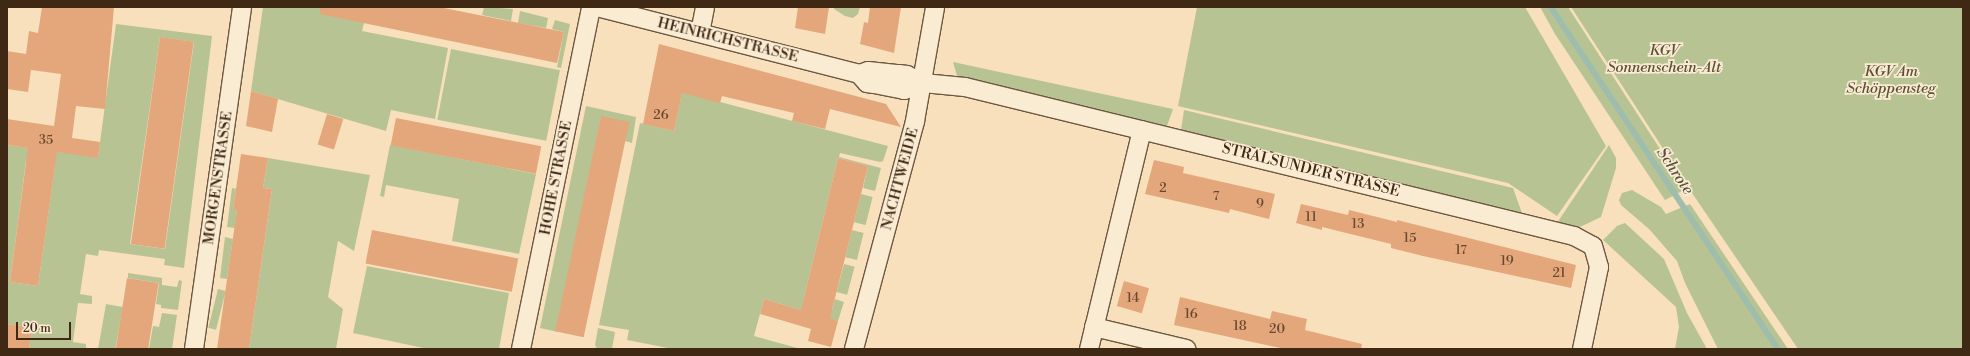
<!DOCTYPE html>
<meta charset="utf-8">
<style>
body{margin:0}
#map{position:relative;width:1970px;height:356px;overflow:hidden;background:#f8e0bc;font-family:"Libre Bodoni",serif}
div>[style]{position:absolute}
.green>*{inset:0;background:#b8c394;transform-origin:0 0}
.stream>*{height:5.5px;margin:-2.75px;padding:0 2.75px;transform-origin:2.75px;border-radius:2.75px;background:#9ebdac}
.building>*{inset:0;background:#e4a67b;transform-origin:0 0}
.roads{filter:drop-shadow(1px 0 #6d573f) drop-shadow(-1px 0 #6d573f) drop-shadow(0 1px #6d573f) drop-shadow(0 -1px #6d573f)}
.street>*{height:18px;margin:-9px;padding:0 9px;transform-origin:9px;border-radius:9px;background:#faebd3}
span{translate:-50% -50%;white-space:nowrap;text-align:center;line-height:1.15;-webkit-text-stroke:3.5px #faebd3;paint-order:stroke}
.number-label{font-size:13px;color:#68482e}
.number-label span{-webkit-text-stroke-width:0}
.street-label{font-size:15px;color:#3f2915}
.park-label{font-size:15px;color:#5d5035;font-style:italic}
.water-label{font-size:16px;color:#574e3b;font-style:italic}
.frame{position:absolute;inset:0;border:8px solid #3f2915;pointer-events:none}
.scale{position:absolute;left:16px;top:322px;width:55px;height:18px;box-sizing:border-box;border:2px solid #3f2915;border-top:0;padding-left:5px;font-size:12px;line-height:14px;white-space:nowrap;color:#3f2915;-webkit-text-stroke:3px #faebd3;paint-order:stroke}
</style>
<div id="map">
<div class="green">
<i style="clip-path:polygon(263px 7px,345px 7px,364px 23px,362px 31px,448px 48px,435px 119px,391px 110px,386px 131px,251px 91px)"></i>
<i style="clip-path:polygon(484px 7px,513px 9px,511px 21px,482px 15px)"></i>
<i style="clip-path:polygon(834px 7px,860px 7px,858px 14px,853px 18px,845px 16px,834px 9px)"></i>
<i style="clip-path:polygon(1197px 7px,1525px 7px,1606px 146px,1557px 216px,1508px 183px,1178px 106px)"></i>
<i style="clip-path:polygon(1540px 7px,1568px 7px,1686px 189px,1665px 200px,1555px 34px)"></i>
<i style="clip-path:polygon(1571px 7px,1963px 7px,1963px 349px,1798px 349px,1690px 190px)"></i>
<i style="clip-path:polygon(520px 11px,548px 18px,546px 28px,518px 23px)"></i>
<i style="clip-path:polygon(555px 20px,570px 24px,561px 68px,557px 67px,564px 32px,552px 29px)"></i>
<i style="clip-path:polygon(evenodd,116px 24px,212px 36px,184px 268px,164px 265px,165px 259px,99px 250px,98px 256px,86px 254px,80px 294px,92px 296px,92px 304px,78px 303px,73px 342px,86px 344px,86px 349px,29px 349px,32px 328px,7px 324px,7px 145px,98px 157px,116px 24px,160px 37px,194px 42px,165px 249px,130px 244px,160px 37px,116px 24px,26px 161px,55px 165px,38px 286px,10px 282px,26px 161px)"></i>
<i style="left:451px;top:49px;width:111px;height:72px;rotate:11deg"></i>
<i style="clip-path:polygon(953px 62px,1173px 109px,1167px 126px,957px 76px)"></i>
<i style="clip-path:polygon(682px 92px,888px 146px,883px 161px,880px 162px,840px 153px,839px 157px,881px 168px,875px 191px,863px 188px,868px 166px,838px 158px,803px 302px,832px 310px,835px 299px,844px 302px,838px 321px,764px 299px,754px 336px,801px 349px,673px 349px,627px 340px,629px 330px,599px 325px,640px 123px,674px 131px)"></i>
<i style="clip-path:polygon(586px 106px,636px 117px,632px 143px,625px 141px,601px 117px,558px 332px,540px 328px)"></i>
<i style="clip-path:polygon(1184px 110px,1513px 188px,1523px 216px,1181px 130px)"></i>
<i style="clip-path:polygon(390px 145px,536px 174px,519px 254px,452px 241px,459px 199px,386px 185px,384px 197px,380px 196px)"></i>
<i style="clip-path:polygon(1609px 145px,1616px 158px,1616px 168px,1601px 217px,1580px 227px,1557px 223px)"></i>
<i style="clip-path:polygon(268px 158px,370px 175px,354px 251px,338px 241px,328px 297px,343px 309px,336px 349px,249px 349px,272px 189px,263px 188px)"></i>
<i style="clip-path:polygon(232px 188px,236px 189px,233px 210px,237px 210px,235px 228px,227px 227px)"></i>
<i style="clip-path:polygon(1632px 190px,1661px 207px,1666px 214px,1690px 204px,1788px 349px,1718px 349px,1685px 283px,1677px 261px,1649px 229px,1621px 205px,1619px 200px,1622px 193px)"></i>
<i style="left:861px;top:194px;width:12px;height:29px;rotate:14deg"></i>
<i style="clip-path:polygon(1625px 223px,1664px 259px,1687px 313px,1707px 349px,1675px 349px,1679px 327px,1676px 307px,1603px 240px,1617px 226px)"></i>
<i style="left:852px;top:230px;width:12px;height:28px;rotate:14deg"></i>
<i style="clip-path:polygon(225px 237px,233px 239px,227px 279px,220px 278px)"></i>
<i style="left:844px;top:264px;width:11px;height:29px;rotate:15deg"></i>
<i style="clip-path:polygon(367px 266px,509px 293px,499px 349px,428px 349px,353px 333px)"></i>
<i style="clip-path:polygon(128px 273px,162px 278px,162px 285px,177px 287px,179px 280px,182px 281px,178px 310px,161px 308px,161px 305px,156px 304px,159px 283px,128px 278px)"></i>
<i style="left:218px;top:289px;width:8px;height:40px;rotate:14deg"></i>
<i style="left:106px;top:304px;width:17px;height:45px;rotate:10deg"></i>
<i style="clip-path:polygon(162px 313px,177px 315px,172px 349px,149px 349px,153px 326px,159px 327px)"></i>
<i style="clip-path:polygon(598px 328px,615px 332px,612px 349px,597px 349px,595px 345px)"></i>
</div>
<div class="stream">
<i style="left:1551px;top:7px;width:410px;rotate:56.4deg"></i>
</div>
<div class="building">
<i style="clip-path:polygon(42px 7px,114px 7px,105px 109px,76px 106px,72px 138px,100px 142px,98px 158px,57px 152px,38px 286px,10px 282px,28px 148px,7px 145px,7px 119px,54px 126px,61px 74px,31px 70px,28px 92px,7px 89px,7px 51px,26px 54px,29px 31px,38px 33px)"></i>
<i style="clip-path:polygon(320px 7px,439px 7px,564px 32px,557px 63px,320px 14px)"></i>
<i style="clip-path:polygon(798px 7px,829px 7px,825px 34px,795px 28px)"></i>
<i style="clip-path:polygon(870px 7px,901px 7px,894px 53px,860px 44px,864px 22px,868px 23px)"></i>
<i style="left:160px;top:37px;width:34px;height:209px;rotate:8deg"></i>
<i style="clip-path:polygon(659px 44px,886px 104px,901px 127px,830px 109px,825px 129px,792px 121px,794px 113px,722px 96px,720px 103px,682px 93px,674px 131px,643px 124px)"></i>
<i style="clip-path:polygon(251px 91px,278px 99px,272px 132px,246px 126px)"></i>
<i style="left:327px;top:114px;width:17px;height:32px;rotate:17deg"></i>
<i style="left:601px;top:116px;width:29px;height:220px;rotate:12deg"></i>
<i style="left:396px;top:118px;width:148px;height:28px;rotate:11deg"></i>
<i style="clip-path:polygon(241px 154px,268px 158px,263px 188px,272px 189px,249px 349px,217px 349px,237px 210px,233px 210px)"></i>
<i style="clip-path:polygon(838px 158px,868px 166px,830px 318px,838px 321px,831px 347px,808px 341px,811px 329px,760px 314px,764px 299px,801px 310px)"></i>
<i style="clip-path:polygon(1154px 160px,1184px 167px,1183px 173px,1275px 194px,1269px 219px,1230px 209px,1229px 213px,1145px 194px)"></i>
<i style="clip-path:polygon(1301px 204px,1348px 215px,1349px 210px,1397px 222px,1397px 220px,1576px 265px,1571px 288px,1423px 256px,1391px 248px,1391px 244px,1322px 227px,1322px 230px,1296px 223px)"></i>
<i style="left:372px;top:230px;width:149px;height:34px;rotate:11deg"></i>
<i style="left:127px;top:278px;width:32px;height:72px;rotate:9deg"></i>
<i style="left:1124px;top:281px;width:26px;height:26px;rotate:16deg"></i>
<i style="clip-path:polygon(1180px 297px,1270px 319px,1272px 311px,1307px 319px,1305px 330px,1362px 344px,1361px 349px,1285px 349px,1174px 325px)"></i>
<i style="clip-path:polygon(7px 324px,32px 328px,29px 349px,7px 349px)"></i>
</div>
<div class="roads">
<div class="street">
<i style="left:597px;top:7px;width:270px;rotate:14.3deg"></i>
<i style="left:859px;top:74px;width:12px;rotate:48deg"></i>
<i style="left:867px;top:83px;width:7px;rotate:8deg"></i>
<i style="left:874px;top:84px;width:31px;rotate:11deg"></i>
<i style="left:904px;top:90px;width:20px;rotate:-20deg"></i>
<i style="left:923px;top:83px;width:42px;rotate:5.4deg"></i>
<i style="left:965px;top:87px;width:627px;rotate:13.75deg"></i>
<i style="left:1574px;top:236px;width:21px;rotate:28deg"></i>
<i style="left:1593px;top:246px;width:22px;rotate:74deg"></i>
<i style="left:1599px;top:267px;width:84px;rotate:101.7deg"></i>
<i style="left:700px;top:33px;width:26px;rotate:-79deg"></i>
<i style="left:859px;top:74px;width:9px;rotate:-18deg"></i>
<i style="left:868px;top:71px;width:31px;rotate:6deg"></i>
<i style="left:899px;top:74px;width:8px;rotate:7deg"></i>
<i style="left:907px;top:75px;width:18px;rotate:27deg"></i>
<i style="left:1094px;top:327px;width:95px;rotate:13.4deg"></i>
<i style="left:194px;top:349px;width:345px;rotate:-82deg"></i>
<i style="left:521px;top:349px;width:349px;rotate:-78.4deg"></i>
<i style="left:854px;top:349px;width:236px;rotate:-75deg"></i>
<i style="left:915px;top:121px;width:116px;rotate:-80deg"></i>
<i style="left:1089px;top:349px;width:225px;rotate:-76.4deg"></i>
</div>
</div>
<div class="number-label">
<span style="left:661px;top:115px">26</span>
<span style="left:46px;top:140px">35</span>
<span style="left:1163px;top:188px">2</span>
<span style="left:1216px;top:196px">7</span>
<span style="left:1260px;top:204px">9</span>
<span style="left:1311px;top:217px">11</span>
<span style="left:1358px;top:224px">13</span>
<span style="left:1410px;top:238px">15</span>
<span style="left:1461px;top:250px">17</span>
<span style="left:1507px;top:261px">19</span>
<span style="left:1559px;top:273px">21</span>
<span style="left:1133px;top:298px">14</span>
<span style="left:1191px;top:314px">16</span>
<span style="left:1240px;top:326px">18</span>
<span style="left:1277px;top:329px">20</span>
</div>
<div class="street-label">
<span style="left:728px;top:40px;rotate:14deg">HEINRICHSTRASSE</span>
<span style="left:1311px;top:170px;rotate:14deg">STRALSUNDER STRASSE</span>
<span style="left:218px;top:178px;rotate:-82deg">MORGENSTRASSE</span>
<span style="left:556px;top:178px;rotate:-79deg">HOHE STRASSE</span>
<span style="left:900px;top:179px;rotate:-75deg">NACHTWEIDE</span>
</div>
<div class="park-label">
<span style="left:1664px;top:59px">KGV<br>Sonnenschein-Alt</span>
<span style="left:1891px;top:80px">KGV Am<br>Schöppensteg</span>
</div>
<div class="water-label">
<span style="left:1675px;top:171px;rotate:56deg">Schrote</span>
</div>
<div class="frame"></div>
<div class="scale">20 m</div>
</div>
